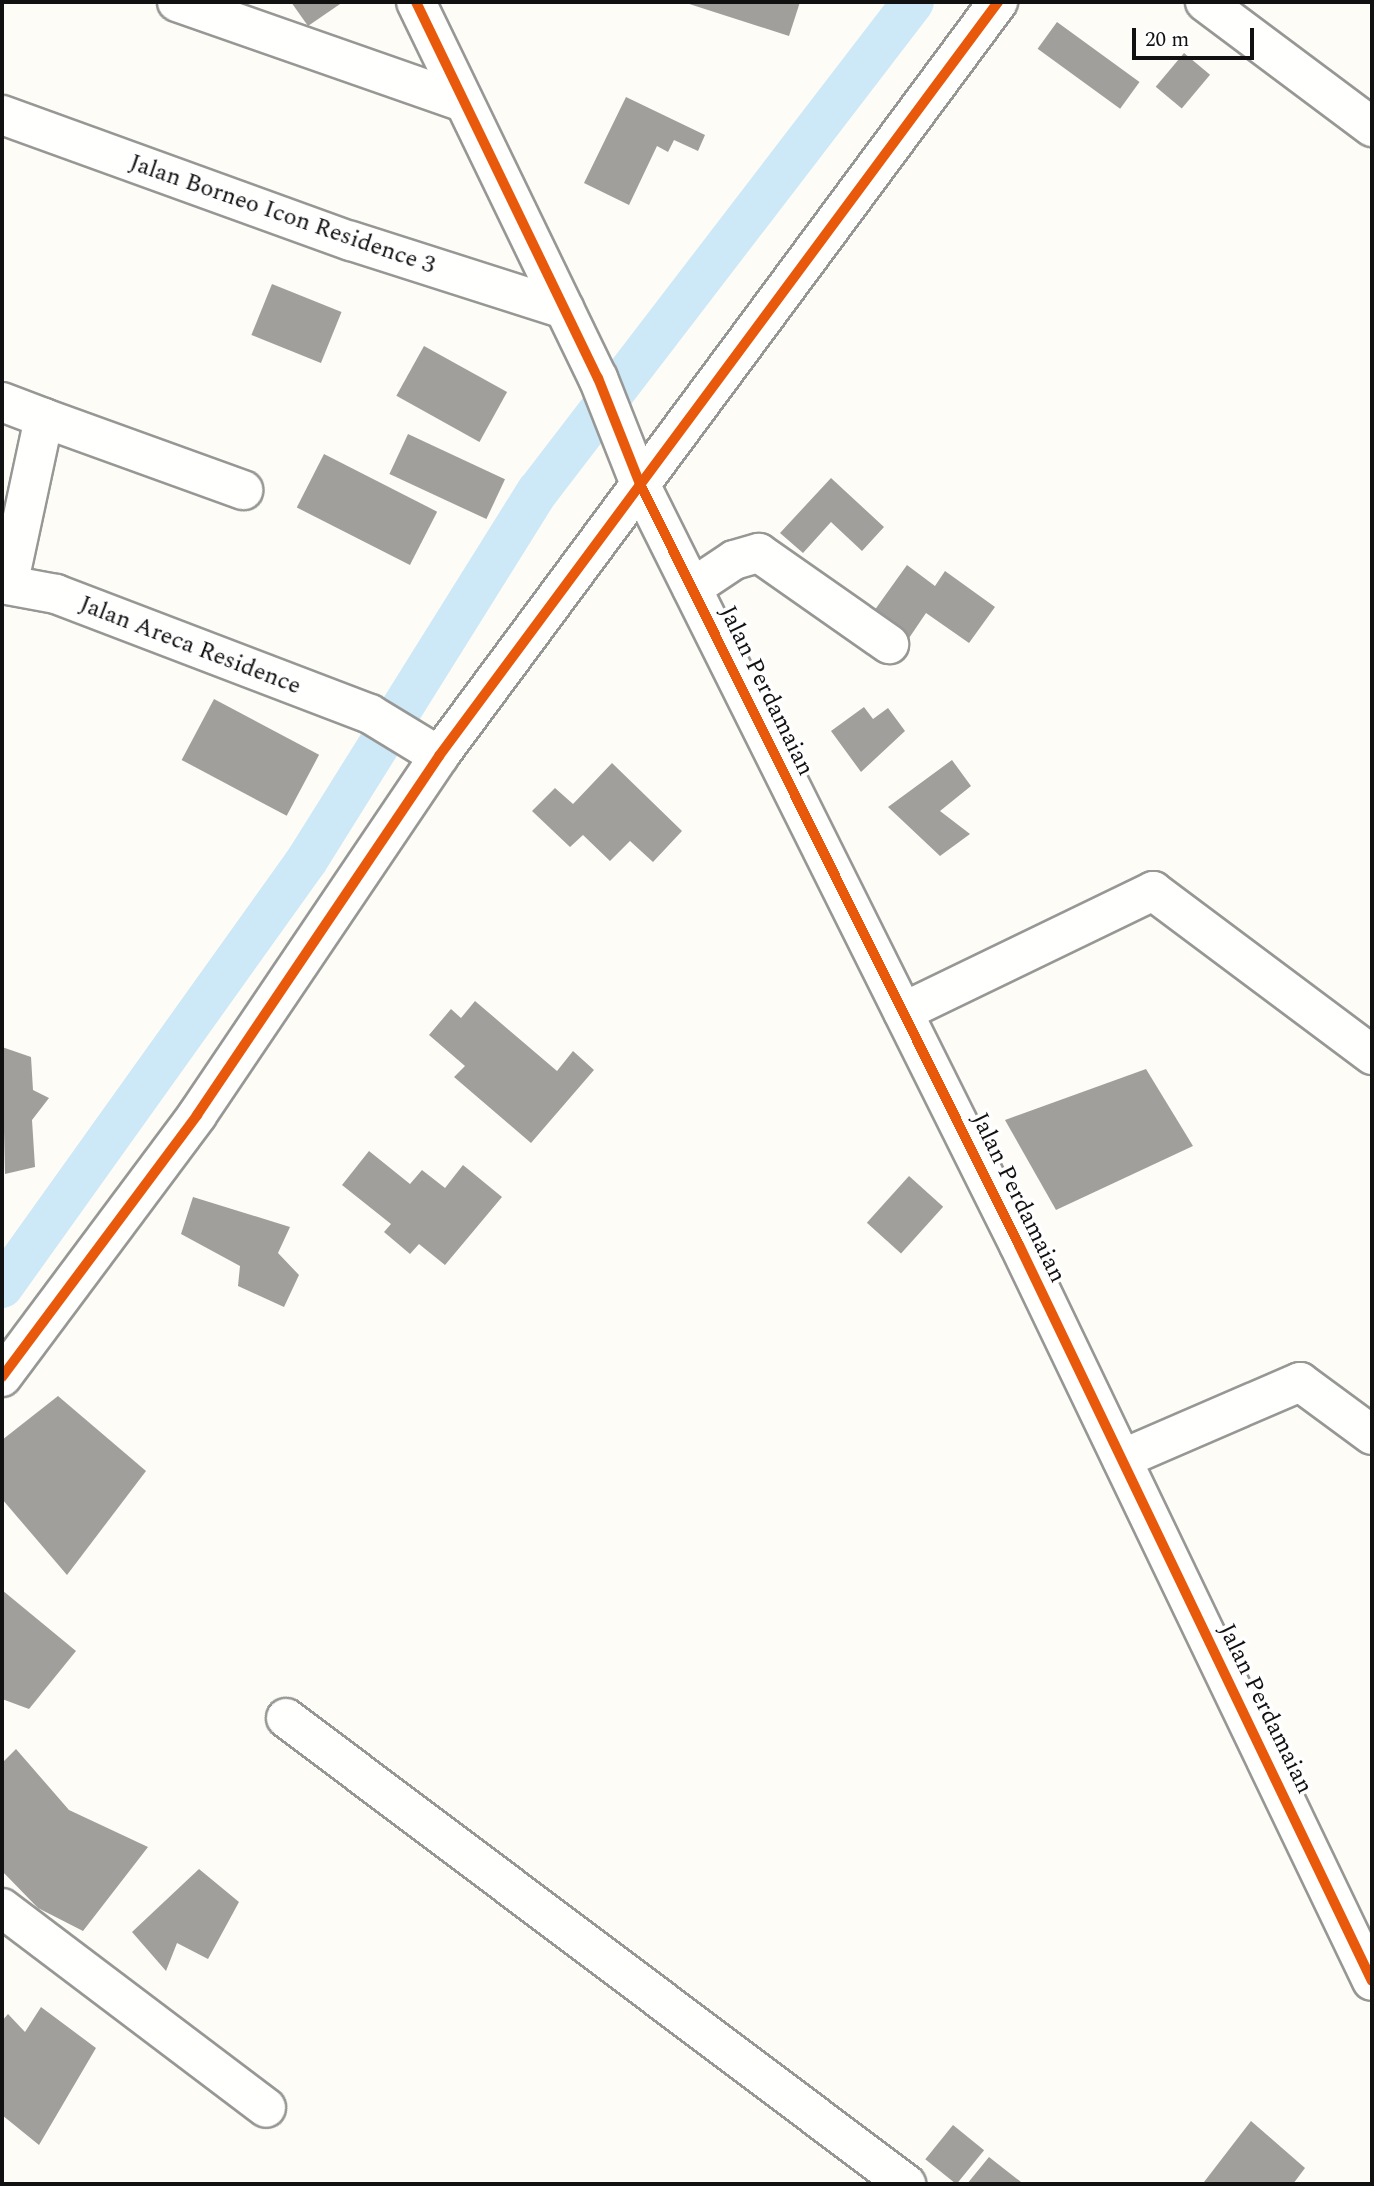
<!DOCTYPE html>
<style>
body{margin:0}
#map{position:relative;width:1374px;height:2186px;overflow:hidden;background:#fdfcf7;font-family:Spectral,serif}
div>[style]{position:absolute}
.canal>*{height:42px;margin:-21px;padding:0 21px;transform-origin:21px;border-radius:21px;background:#cde8f7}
.building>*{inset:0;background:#a19f9c;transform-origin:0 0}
.roads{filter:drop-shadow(2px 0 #979795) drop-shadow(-2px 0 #979795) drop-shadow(0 2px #979795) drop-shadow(0 -2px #979795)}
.minor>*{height:38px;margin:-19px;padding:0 19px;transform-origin:19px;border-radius:19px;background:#fffffe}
.cycleway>*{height:10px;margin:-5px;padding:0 5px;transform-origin:5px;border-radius:5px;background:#e8590c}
span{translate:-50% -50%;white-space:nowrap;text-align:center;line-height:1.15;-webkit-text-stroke:7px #fff;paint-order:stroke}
.street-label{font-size:24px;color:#111}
.frame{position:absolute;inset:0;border:4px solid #111;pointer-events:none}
.scale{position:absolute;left:1132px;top:28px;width:122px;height:32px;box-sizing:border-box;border:4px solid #111;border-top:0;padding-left:9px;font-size:21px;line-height:24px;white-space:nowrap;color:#111;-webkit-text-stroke:5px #fff;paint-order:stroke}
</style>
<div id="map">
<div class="canal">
<i style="left:2px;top:1287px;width:525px;rotate:-54.46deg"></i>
<i style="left:307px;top:860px;width:435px;rotate:-58deg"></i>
<i style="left:538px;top:491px;width:616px;rotate:-52.52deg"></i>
</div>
<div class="building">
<i style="clip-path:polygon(291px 2px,343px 2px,308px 26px)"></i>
<i style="clip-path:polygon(683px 2px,800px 2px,789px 36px)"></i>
<i style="left:1057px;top:22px;width:102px;height:33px;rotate:36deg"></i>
<i style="left:1184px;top:53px;width:34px;height:44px;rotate:40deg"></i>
<i style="clip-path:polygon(626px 97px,705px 135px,698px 151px,674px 140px,668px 152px,657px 146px,629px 205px,584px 183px)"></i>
<i style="left:272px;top:284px;width:75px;height:55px;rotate:22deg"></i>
<i style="left:424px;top:346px;width:95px;height:57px;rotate:29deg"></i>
<i style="left:408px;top:434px;width:107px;height:44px;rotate:25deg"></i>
<i style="left:324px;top:454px;width:127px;height:60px;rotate:27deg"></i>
<i style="clip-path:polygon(831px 478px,884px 527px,862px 551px,831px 522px,803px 553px,780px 533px)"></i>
<i style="clip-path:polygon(907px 565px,935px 586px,945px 571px,995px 607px,969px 643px,926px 613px,905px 644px,869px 618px)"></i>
<i style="left:214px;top:699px;width:119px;height:69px;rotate:28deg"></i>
<i style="clip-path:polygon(864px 707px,873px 719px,888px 708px,905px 731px,861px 772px,831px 731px)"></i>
<i style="clip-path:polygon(952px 760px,971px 786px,940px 811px,970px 834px,940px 856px,888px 807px)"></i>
<i style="clip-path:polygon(612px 763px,682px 831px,653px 862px,630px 841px,610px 861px,583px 835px,570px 847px,532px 811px,555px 788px,573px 804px)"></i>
<i style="clip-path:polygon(475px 1001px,557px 1071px,573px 1051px,594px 1070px,531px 1143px,454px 1077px,465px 1066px,429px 1035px,451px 1009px,461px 1018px)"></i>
<i style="clip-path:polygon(2px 1047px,31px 1057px,33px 1090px,49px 1098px,32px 1120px,35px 1167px,5px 1174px)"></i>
<i style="clip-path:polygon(1146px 1069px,1193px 1146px,1056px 1210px,1005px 1120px)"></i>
<i style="clip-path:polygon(369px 1151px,410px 1184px,422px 1170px,445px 1188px,463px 1165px,502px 1197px,445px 1265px,419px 1244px,410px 1254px,384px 1232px,391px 1224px,342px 1185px)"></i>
<i style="left:909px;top:1176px;width:46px;height:63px;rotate:42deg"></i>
<i style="clip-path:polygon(193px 1197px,290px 1227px,278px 1253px,299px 1275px,284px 1307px,238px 1286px,240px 1266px,181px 1234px)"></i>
<i style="clip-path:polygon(58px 1396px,146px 1471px,67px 1575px,2px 1499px,2px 1440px)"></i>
<i style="clip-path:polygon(2px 1590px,76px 1651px,29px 1709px,2px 1699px)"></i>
<i style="clip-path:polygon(16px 1749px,69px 1810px,148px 1847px,83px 1931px,38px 1908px,2px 1871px,2px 1763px)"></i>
<i style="clip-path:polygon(199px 1869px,239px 1902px,208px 1959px,177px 1943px,166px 1971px,132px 1932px)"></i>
<i style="clip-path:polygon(41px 2007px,96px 2048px,39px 2145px,2px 2115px,2px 2021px,8px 2014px,25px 2032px)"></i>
<i style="clip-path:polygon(1251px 2121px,1305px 2168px,1293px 2184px,1204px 2182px)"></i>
<i style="left:953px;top:2125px;width:40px;height:44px;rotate:39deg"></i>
<i style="clip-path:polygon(989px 2157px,1021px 2182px,1019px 2184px,967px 2184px)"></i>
</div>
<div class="roads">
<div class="minor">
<i style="left:177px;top:2px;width:300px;rotate:19.3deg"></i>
<i style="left:416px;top:2px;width:418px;rotate:64.2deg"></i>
<i style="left:598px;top:378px;width:114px;rotate:68.4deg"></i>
<i style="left:640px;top:484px;width:850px;rotate:63.53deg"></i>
<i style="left:1019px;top:1245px;width:816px;rotate:64.38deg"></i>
<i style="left:1205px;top:2px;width:209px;rotate:36.8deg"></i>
<i style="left:2px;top:115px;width:371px;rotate:19.9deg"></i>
<i style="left:351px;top:241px;width:224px;rotate:17.7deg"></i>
<i style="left:2px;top:402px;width:45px;rotate:20.9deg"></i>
<i style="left:44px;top:418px;width:167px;rotate:102.1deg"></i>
<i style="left:44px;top:418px;width:212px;rotate:19.9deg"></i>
<i style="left:2px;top:584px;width:55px;rotate:10.5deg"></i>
<i style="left:56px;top:594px;width:336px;rotate:20.9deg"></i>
<i style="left:370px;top:714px;width:81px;rotate:31.3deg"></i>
<i style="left:692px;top:588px;width:50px;rotate:-33.7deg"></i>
<i style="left:734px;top:560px;width:26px;rotate:-16deg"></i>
<i style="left:759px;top:553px;width:159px;rotate:35deg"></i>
<i style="left:903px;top:1012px;width:278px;rotate:-25.8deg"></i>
<i style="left:1153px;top:891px;width:274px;rotate:36.8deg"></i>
<i style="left:2px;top:1377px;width:327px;rotate:-53.3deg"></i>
<i style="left:197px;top:1115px;width:433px;rotate:-56deg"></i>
<i style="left:439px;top:756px;width:939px;rotate:-53.45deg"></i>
<i style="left:1122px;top:1459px;width:194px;rotate:-23.4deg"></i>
<i style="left:1300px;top:1382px;width:89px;rotate:36.4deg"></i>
<i style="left:286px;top:1718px;width:776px;rotate:36.93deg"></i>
<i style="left:2px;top:1908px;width:331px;rotate:37.1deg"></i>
</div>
</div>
<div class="cycleway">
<i style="left:416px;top:2px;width:418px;rotate:64.2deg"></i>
<i style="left:598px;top:378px;width:114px;rotate:68.4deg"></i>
<i style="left:640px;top:484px;width:850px;rotate:63.53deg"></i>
<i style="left:1019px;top:1245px;width:816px;rotate:64.38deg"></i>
<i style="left:2px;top:1377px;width:327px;rotate:-53.3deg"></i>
<i style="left:197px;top:1115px;width:433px;rotate:-56deg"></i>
<i style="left:439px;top:756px;width:939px;rotate:-53.45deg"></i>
</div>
<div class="street-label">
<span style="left:282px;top:215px;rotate:19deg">Jalan Borneo Icon Residence 3</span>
<span style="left:190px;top:646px;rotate:21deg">Jalan Areca Residence</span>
<span style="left:766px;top:691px;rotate:64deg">Jalan Perdamaian</span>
<span style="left:1018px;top:1198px;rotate:64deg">Jalan Perdamaian</span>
<span style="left:1265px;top:1709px;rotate:64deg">Jalan Perdamaian</span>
</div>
<div class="frame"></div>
<div class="scale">20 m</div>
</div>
